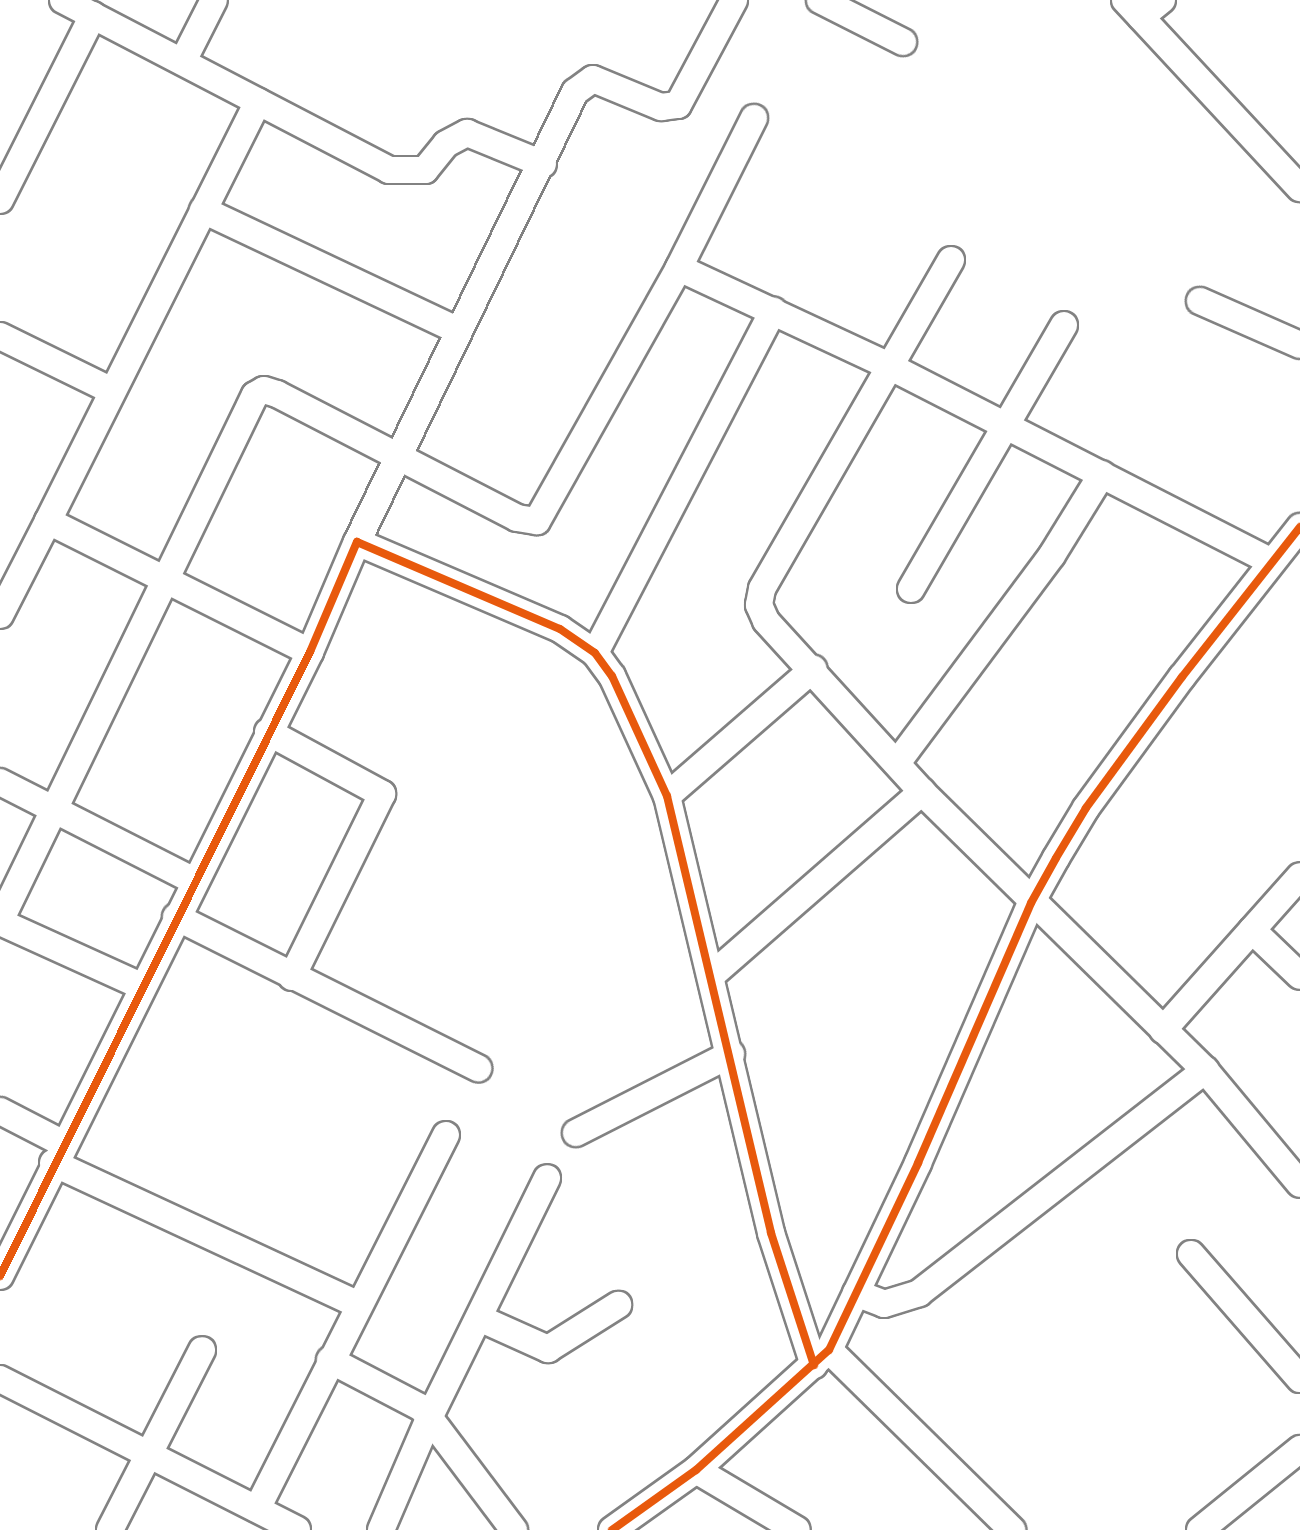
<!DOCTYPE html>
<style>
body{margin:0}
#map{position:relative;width:1300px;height:1530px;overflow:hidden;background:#fff;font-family:Sriracha,sans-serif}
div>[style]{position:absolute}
.roads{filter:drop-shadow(2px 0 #828282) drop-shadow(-2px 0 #828282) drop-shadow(0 2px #828282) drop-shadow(0 -2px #828282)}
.minor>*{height:26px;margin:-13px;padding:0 13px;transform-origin:13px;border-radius:13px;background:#fff}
.cycleway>*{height:8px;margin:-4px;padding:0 4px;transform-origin:4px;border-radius:4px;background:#e8590c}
span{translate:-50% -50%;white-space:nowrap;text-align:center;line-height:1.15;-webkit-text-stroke:6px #fff;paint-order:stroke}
</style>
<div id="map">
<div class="roads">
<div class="minor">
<i style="left:63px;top:0;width:368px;rotate:27.5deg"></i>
<i style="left:389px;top:170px;width:36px"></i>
<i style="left:425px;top:170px;width:33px;rotate:-51deg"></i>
<i style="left:446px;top:144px;width:24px;rotate:-28deg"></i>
<i style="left:467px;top:133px;width:82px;rotate:22.2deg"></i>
<i style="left:820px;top:0;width:93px;rotate:26.8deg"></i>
<i style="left:1125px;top:0;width:257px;rotate:47.1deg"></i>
<i style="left:1141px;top:17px;width:27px;rotate:-39deg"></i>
<i style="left:183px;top:61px;width:68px;rotate:-63.1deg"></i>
<i style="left:754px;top:118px;width:168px;rotate:116.6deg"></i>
<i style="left:679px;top:268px;width:234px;rotate:25deg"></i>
<i style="left:891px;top:367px;width:426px;rotate:27.1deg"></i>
<i style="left:0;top:200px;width:207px;rotate:-63.3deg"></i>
<i style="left:203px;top:210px;width:283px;rotate:25.3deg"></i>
<i style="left:951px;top:260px;width:379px;rotate:119.9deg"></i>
<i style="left:762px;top:589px;width:16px;rotate:101deg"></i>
<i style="left:759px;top:605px;width:17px;rotate:66deg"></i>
<i style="left:766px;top:621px;width:231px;rotate:47.6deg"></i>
<i style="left:922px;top:792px;width:397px;rotate:44.5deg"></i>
<i style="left:1205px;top:1070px;width:148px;rotate:50.2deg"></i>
<i style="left:1200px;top:301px;width:109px;rotate:23.7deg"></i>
<i style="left:0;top:336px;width:123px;rotate:26.1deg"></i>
<i style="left:48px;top:521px;width:469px;rotate:-63.4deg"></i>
<i style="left:357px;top:542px;width:500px;rotate:-64.15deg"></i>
<i style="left:575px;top:92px;width:22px;rotate:-36deg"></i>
<i style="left:593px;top:79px;width:74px;rotate:22.4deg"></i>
<i style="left:661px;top:107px;width:17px;rotate:-7deg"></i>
<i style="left:678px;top:105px;width:119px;rotate:-61.9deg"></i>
<i style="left:911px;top:589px;width:305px;rotate:-59.9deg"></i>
<i style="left:0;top:615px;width:106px;rotate:-62.9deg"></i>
<i style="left:48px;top:521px;width:293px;rotate:26.6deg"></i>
<i style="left:595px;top:653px;width:386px;rotate:-62.5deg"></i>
<i style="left:268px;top:732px;width:130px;rotate:28.5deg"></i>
<i style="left:382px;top:794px;width:204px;rotate:116.2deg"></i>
<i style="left:897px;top:763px;width:259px;rotate:-53.3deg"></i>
<i style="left:1052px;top:555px;width:95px;rotate:-58.3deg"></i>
<i style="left:0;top:782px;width:218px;rotate:27deg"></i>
<i style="left:667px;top:796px;width:194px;rotate:-41deg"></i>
<i style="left:176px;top:917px;width:338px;rotate:26.6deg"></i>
<i style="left:1px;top:919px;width:582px;rotate:-64.14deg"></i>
<i style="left:255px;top:395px;width:10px;rotate:-29deg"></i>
<i style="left:264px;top:390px;width:14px;rotate:17deg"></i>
<i style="left:277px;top:394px;width:270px;rotate:27.3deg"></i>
<i style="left:517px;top:518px;width:20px;rotate:9deg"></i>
<i style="left:537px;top:521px;width:290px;rotate:-60.7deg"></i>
<i style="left:0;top:922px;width:155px;rotate:24.4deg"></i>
<i style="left:1252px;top:930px;width:66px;rotate:43.8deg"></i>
<i style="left:712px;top:975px;width:279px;rotate:-41.1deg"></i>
<i style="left:1163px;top:1030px;width:206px;rotate:-48.3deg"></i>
<i style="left:0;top:1111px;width:70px;rotate:27.3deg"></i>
<i style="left:576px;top:1133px;width:174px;rotate:-27deg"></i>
<i style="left:53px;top:1163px;width:337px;rotate:24.9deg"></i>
<i style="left:1191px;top:1254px;width:166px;rotate:48.9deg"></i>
<i style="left:0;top:1276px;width:697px;rotate:-63.58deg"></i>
<i style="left:310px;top:652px;width:120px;rotate:-66.9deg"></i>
<i style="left:357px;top:542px;width:221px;rotate:23.2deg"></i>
<i style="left:560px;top:629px;width:42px;rotate:34.4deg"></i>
<i style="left:595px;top:653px;width:29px;rotate:54deg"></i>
<i style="left:612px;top:676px;width:132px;rotate:65.4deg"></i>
<i style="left:667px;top:796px;width:449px;rotate:76.6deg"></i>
<i style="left:771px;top:1233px;width:139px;rotate:72deg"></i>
<i style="left:856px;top:1293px;width:30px;rotate:21deg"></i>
<i style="left:884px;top:1304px;width:37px;rotate:-17deg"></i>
<i style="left:919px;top:1293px;width:363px;rotate:-37.9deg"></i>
<i style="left:479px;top:1318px;width:76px;rotate:24.2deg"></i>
<i style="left:548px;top:1349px;width:83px;rotate:-32.2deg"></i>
<i style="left:829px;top:1350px;width:257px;rotate:44.5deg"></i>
<i style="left:330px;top:1360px;width:104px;rotate:27.6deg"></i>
<i style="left:422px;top:1408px;width:153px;rotate:53deg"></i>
<i style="left:0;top:1379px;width:333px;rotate:26.9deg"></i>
<i style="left:696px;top:1470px;width:117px;rotate:30.7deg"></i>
<i style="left:257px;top:1509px;width:419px;rotate:-63.2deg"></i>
<i style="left:110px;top:1530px;width:202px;rotate:-62.9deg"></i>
<i style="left:381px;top:1530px;width:124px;rotate:-66.7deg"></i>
<i style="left:430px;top:1416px;width:265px;rotate:-63.8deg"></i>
<i style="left:612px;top:1530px;width:103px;rotate:-35.5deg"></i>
<i style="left:696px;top:1470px;width:179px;rotate:-42.1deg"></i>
<i style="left:829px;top:1350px;width:207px;rotate:-64.5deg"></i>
<i style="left:918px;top:1163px;width:283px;rotate:-66.5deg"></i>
<i style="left:1031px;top:903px;width:51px;rotate:-60.9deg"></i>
<i style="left:1056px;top:858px;width:58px;rotate:-59deg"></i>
<i style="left:1086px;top:808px;width:162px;rotate:-53.8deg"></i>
<i style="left:1182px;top:677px;width:191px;rotate:-51.8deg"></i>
<i style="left:1200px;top:1530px;width:129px;rotate:-39deg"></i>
</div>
</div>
<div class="cycleway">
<i style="left:0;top:1276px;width:697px;rotate:-63.58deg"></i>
<i style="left:310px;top:652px;width:120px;rotate:-66.9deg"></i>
<i style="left:357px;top:542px;width:221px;rotate:23.2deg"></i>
<i style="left:560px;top:629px;width:42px;rotate:34.4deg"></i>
<i style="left:595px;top:653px;width:29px;rotate:54deg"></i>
<i style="left:612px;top:676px;width:132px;rotate:65.4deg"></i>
<i style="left:667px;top:796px;width:449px;rotate:76.6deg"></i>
<i style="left:771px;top:1233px;width:139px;rotate:72deg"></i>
<i style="left:612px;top:1530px;width:103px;rotate:-35.5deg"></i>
<i style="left:696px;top:1470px;width:179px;rotate:-42.1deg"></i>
<i style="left:829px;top:1350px;width:207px;rotate:-64.5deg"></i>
<i style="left:918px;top:1163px;width:283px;rotate:-66.5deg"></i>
<i style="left:1031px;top:903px;width:51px;rotate:-60.9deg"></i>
<i style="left:1056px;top:858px;width:58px;rotate:-59deg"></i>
<i style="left:1086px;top:808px;width:162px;rotate:-53.8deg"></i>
<i style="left:1182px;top:677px;width:191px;rotate:-51.8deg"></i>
</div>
</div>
